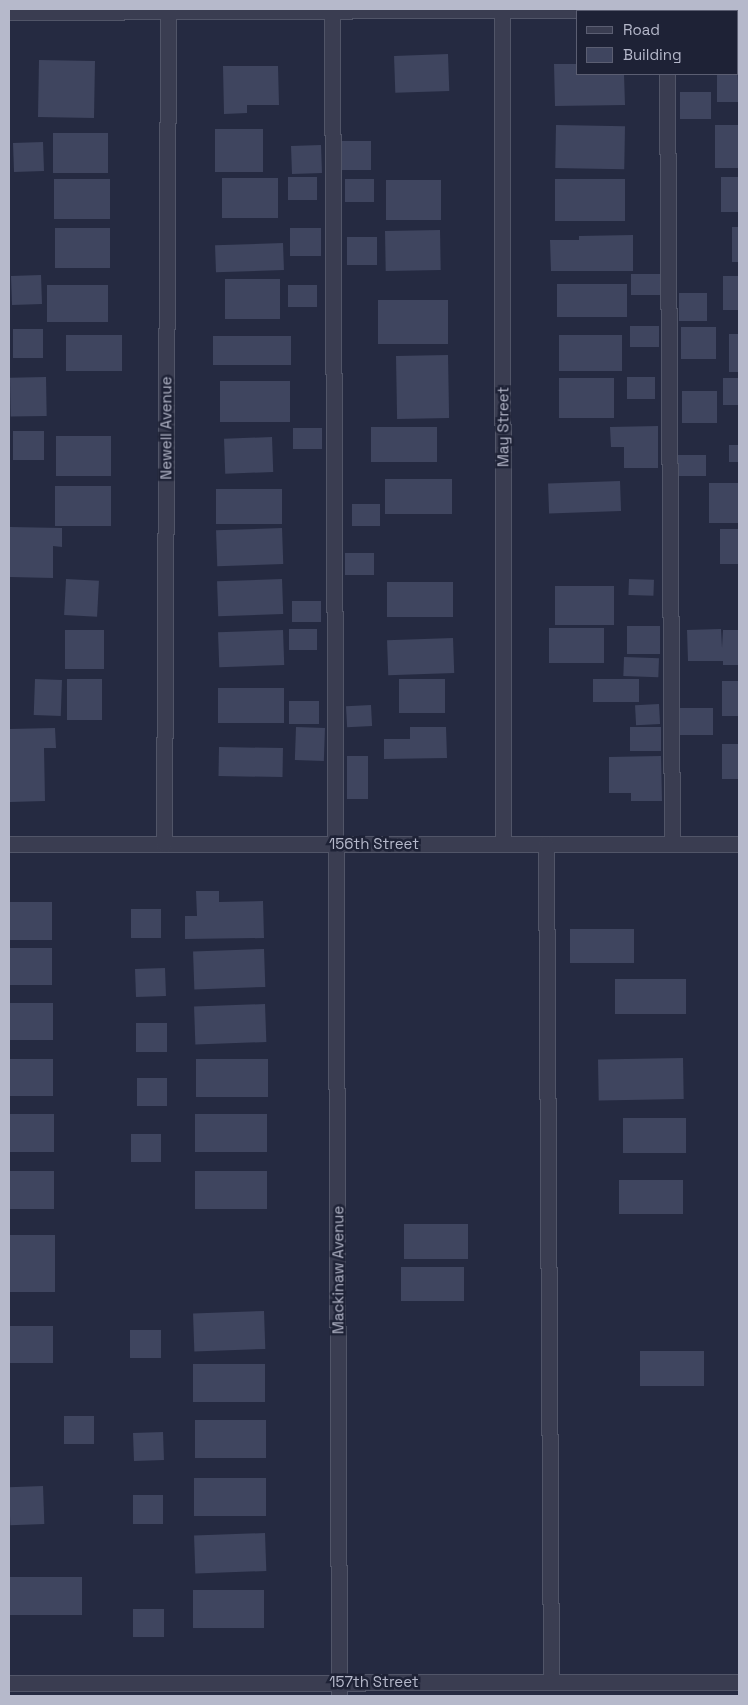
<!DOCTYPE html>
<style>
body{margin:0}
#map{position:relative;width:748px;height:1705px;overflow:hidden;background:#252a41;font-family:"Space Grotesk",sans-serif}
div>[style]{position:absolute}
.building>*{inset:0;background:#3f455f;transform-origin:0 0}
.roads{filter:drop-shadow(1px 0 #515568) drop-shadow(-1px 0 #515568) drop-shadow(0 1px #515568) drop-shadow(0 -1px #515568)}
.minor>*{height:15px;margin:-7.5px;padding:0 7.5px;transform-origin:7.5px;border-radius:7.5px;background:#3a3d51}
span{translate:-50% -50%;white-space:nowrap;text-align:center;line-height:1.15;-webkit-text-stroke:5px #1e2236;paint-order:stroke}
.street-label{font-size:15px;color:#b6b9cb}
.frame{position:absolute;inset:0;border:10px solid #b6b9cb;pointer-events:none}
.legend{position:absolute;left:576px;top:10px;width:162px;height:65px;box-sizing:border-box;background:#1e2236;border:1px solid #5b5e72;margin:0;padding:6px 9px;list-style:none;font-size:15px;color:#b6b9cb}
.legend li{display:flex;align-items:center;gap:10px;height:25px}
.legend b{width:25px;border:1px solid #5b5e72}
</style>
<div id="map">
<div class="building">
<i style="left:448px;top:54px;width:37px;height:54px;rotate:88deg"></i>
<i style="left:39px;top:60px;width:56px;height:57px;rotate:1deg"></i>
<i style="clip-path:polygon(737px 60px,739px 102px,717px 102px,717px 74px,737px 74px)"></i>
<i style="clip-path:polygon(554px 64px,577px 64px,577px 74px,624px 74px,625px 105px,555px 106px)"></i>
<i style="clip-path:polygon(223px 66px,278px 66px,279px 105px,247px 105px,247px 113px,224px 114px)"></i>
<i style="left:711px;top:92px;width:27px;height:31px;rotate:90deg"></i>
<i style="left:556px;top:125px;width:69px;height:43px;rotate:1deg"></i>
<i style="left:715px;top:125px;width:24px;height:43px"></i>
<i style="left:215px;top:129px;width:48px;height:43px"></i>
<i style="left:108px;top:133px;width:40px;height:55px;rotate:90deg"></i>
<i style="left:341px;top:141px;width:30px;height:29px"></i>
<i style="left:43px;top:142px;width:29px;height:30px;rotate:88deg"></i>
<i style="left:321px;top:145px;width:28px;height:30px;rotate:88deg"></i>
<i style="left:288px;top:177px;width:29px;height:23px"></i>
<i style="left:721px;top:177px;width:18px;height:35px"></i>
<i style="left:278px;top:178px;width:40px;height:56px;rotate:90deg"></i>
<i style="left:54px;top:179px;width:56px;height:40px"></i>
<i style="left:374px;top:179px;width:23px;height:29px;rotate:90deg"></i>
<i style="left:555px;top:179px;width:70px;height:42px"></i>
<i style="left:386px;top:180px;width:55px;height:40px"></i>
<i style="left:732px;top:227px;width:7px;height:35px"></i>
<i style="left:110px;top:228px;width:40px;height:55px;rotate:90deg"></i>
<i style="left:290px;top:228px;width:31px;height:28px"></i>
<i style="left:440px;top:230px;width:40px;height:55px;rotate:89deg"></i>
<i style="clip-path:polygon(633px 235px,633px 271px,551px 271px,550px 240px,579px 240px,579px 236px)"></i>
<i style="left:377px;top:237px;width:28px;height:30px;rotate:90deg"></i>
<i style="left:283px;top:243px;width:27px;height:68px;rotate:88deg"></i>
<i style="left:631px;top:274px;width:29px;height:21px"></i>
<i style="left:41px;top:275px;width:29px;height:30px;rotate:88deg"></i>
<i style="left:723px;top:276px;width:16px;height:34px"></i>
<i style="left:280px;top:279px;width:40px;height:55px;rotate:90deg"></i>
<i style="left:557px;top:284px;width:70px;height:33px"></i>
<i style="left:47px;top:285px;width:61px;height:37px"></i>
<i style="left:288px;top:285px;width:29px;height:22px"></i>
<i style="left:679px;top:293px;width:28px;height:28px"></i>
<i style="left:448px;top:300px;width:44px;height:70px;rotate:90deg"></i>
<i style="left:630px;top:326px;width:29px;height:21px"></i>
<i style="left:681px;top:327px;width:35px;height:32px"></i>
<i style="left:13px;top:329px;width:30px;height:29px"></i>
<i style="left:729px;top:334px;width:10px;height:38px"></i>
<i style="left:122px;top:335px;width:36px;height:56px;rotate:90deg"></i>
<i style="left:559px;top:335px;width:63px;height:36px"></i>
<i style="left:213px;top:336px;width:78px;height:29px"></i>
<i style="left:448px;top:355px;width:63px;height:52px;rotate:89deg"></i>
<i style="left:46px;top:377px;width:39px;height:36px;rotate:89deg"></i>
<i style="left:627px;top:377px;width:28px;height:22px"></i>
<i style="left:559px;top:378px;width:55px;height:40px"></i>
<i style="left:723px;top:378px;width:16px;height:27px"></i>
<i style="left:220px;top:381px;width:70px;height:41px"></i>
<i style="left:682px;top:391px;width:35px;height:32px"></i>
<i style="clip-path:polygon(658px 426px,658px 468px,624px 468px,624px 447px,611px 447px,610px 427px)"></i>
<i style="left:437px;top:427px;width:35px;height:66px;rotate:90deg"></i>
<i style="left:293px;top:428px;width:29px;height:21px"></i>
<i style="left:13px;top:431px;width:31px;height:29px"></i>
<i style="left:56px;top:436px;width:55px;height:40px"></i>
<i style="left:272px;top:437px;width:35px;height:48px;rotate:88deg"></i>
<i style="left:729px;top:445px;width:10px;height:17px"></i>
<i style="left:678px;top:455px;width:28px;height:21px"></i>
<i style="left:452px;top:479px;width:35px;height:67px;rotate:90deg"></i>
<i style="left:620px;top:481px;width:30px;height:72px;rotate:88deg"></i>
<i style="left:709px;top:483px;width:30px;height:40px"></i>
<i style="left:55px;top:486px;width:56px;height:40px"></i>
<i style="left:282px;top:489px;width:35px;height:66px;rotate:90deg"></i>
<i style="left:352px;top:504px;width:28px;height:22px"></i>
<i style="clip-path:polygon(10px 527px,62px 528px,62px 547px,53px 546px,53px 578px,10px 577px)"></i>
<i style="left:282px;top:528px;width:36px;height:66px;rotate:88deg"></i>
<i style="left:720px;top:529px;width:19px;height:35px"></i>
<i style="left:345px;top:553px;width:29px;height:22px"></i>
<i style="left:66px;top:579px;width:33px;height:36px;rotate:3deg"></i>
<i style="left:282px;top:579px;width:35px;height:65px;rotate:88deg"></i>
<i style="left:629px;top:579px;width:25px;height:16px;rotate:2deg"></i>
<i style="left:453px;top:582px;width:35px;height:66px;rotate:90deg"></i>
<i style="left:555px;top:586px;width:59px;height:39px"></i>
<i style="left:292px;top:601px;width:29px;height:21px"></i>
<i style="left:627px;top:626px;width:33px;height:28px"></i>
<i style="left:604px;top:628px;width:35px;height:55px;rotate:90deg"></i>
<i style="left:289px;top:629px;width:28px;height:21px"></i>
<i style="clip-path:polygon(721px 629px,722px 648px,723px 630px,739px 630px,739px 665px,723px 665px,723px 661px,688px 661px,687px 630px)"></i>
<i style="left:65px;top:630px;width:39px;height:39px"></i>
<i style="left:283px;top:630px;width:35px;height:65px;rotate:88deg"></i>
<i style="left:453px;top:638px;width:35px;height:66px;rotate:88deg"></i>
<i style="left:624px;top:657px;width:35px;height:19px;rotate:2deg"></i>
<i style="left:35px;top:679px;width:27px;height:36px;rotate:2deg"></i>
<i style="left:67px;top:679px;width:35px;height:41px"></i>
<i style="left:399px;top:679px;width:46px;height:34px"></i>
<i style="left:639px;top:679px;width:23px;height:46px;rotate:90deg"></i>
<i style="left:722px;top:681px;width:17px;height:35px"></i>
<i style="left:218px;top:688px;width:66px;height:35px"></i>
<i style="left:289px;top:701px;width:30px;height:23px"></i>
<i style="left:659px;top:704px;width:20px;height:24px;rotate:87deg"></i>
<i style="left:371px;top:705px;width:21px;height:25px;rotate:87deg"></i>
<i style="left:677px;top:708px;width:36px;height:27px"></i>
<i style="left:296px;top:727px;width:29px;height:33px;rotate:2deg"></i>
<i style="clip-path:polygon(410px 727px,446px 727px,447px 758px,384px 759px,384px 739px,410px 739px)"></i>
<i style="left:630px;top:727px;width:31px;height:24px"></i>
<i style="clip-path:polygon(55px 728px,56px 748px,44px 748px,45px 801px,10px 802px,9px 729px)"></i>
<i style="left:722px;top:744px;width:17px;height:35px"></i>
<i style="left:219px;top:747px;width:64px;height:29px;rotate:1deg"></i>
<i style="left:347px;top:756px;width:21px;height:43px"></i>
<i style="clip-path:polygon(661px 756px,662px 801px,631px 801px,631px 793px,609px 793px,609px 757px)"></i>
<i style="clip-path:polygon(196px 891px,219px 891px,219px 902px,263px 901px,264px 938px,185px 939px,185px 916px,197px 916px)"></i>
<i style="left:9px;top:902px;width:43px;height:38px"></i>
<i style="left:131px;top:909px;width:30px;height:29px"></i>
<i style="left:570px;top:929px;width:64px;height:34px"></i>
<i style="left:9px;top:948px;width:43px;height:37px"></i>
<i style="left:264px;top:949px;width:38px;height:71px;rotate:88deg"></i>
<i style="left:165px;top:968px;width:28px;height:30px;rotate:88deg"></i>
<i style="left:615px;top:979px;width:71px;height:35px"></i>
<i style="left:9px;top:1003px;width:44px;height:37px"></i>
<i style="left:265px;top:1004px;width:38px;height:71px;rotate:88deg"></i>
<i style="left:136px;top:1023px;width:31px;height:29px"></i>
<i style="left:683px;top:1058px;width:41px;height:85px;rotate:89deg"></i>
<i style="left:9px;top:1059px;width:44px;height:37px"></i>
<i style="left:268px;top:1059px;width:38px;height:72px;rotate:90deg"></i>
<i style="left:137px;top:1078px;width:30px;height:28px"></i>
<i style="left:54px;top:1114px;width:38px;height:45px;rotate:90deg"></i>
<i style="left:267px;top:1114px;width:38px;height:72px;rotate:90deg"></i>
<i style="left:623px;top:1118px;width:63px;height:35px"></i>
<i style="left:161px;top:1134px;width:28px;height:30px;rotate:90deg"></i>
<i style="left:9px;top:1171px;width:45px;height:38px"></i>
<i style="left:195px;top:1171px;width:72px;height:38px"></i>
<i style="left:619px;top:1180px;width:64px;height:34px"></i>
<i style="left:404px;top:1224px;width:64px;height:35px"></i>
<i style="left:9px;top:1235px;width:46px;height:57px"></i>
<i style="left:401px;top:1267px;width:63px;height:34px"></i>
<i style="left:264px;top:1311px;width:38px;height:71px;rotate:88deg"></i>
<i style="left:9px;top:1326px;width:44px;height:37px"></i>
<i style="left:161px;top:1330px;width:28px;height:31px;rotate:90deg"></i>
<i style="left:640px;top:1351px;width:64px;height:35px"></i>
<i style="left:265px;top:1364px;width:38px;height:72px;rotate:90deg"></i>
<i style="left:64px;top:1416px;width:30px;height:28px"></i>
<i style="left:266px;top:1420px;width:38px;height:71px;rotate:90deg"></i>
<i style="left:163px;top:1432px;width:28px;height:30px;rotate:88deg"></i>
<i style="left:194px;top:1478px;width:72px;height:38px"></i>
<i style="left:43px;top:1486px;width:38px;height:34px;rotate:88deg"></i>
<i style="left:133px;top:1495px;width:30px;height:29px"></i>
<i style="left:265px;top:1533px;width:38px;height:71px;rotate:88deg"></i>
<i style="left:9px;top:1577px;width:73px;height:38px"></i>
<i style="left:193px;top:1590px;width:71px;height:38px"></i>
<i style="left:164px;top:1609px;width:28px;height:31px;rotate:90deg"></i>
</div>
<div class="roads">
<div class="minor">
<i style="left:502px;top:9px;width:835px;rotate:89.93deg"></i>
<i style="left:332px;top:11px;width:1685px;rotate:89.76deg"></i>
<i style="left:9px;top:12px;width:693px;rotate:-0.25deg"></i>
<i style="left:667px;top:74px;width:770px;rotate:89.63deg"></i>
<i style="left:9px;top:844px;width:730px"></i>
<i style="left:164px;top:844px;width:833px;rotate:-89.72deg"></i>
<i style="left:546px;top:844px;width:838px;rotate:89.66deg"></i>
<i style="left:9px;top:1683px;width:730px;rotate:-0.08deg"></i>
</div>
</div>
<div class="street-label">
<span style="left:503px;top:427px;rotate:-90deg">May Street</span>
<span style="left:166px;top:428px;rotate:-90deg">Newell Avenue</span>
<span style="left:374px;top:844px">156th Street</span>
<span style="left:338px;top:1270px;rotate:-90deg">Mackinaw Avenue</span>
<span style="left:374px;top:1682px">157th Street</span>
</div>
<div class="frame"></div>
<ul class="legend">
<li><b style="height:6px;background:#3a3d51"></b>Road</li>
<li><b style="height:14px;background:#3f455f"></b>Building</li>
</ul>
</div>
